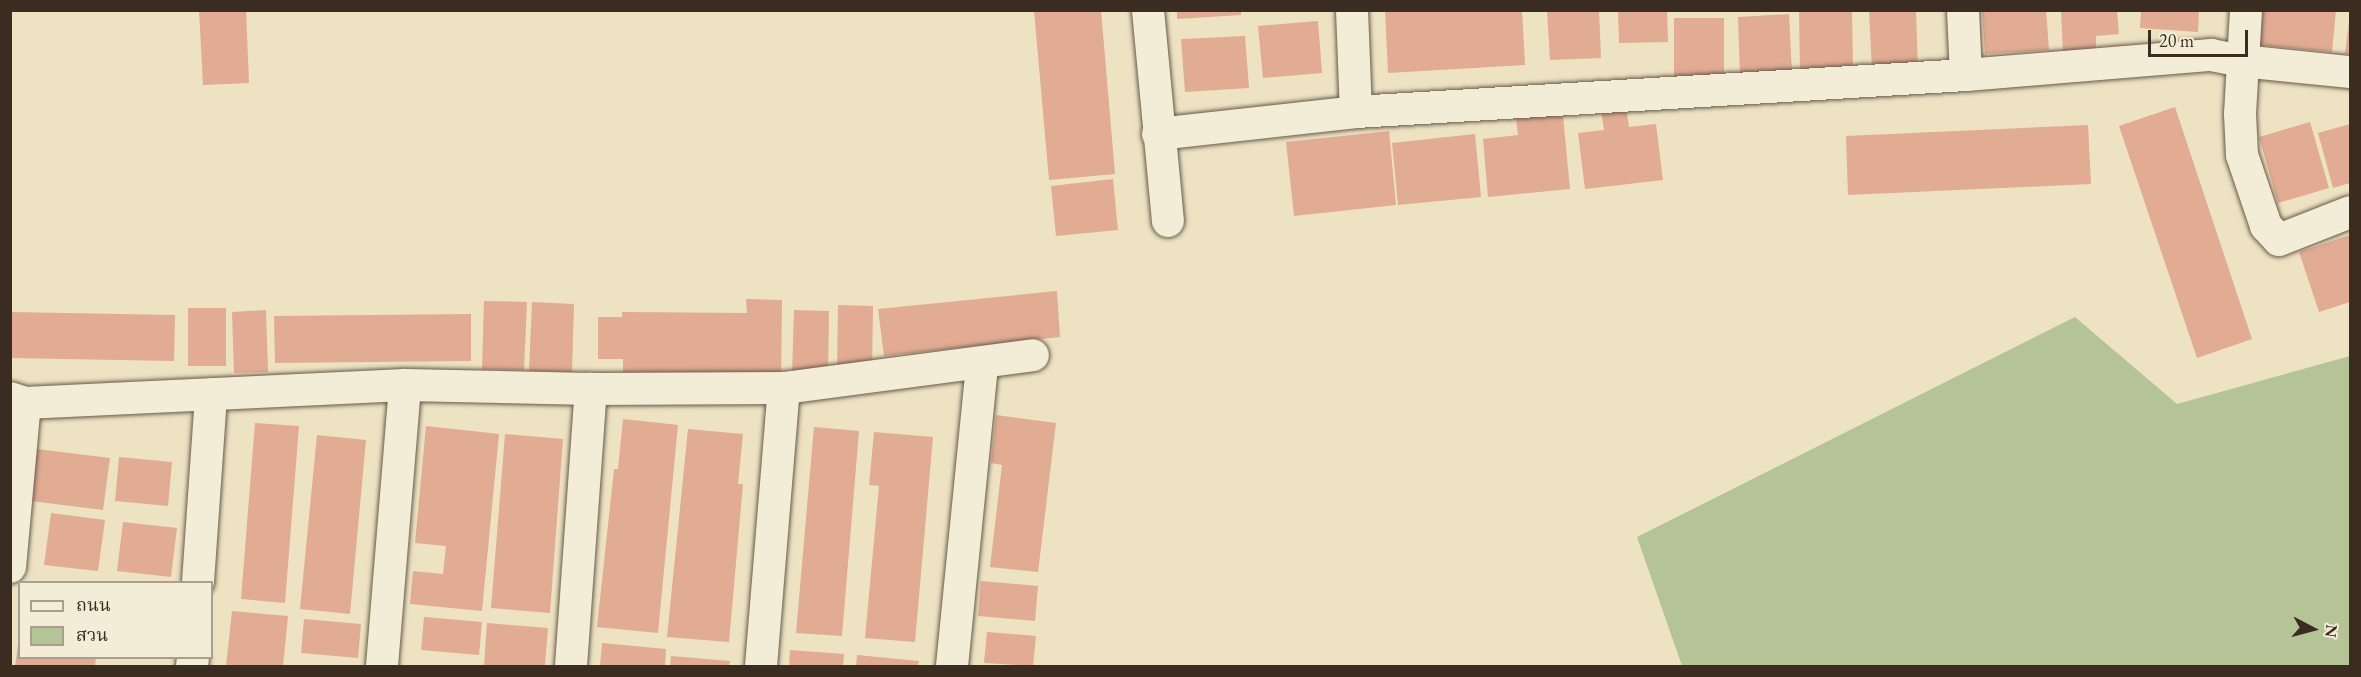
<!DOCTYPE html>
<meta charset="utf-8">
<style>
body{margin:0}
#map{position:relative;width:2361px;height:677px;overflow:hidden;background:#ede2c2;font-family:"EB Garamond","Noto Serif Thai",serif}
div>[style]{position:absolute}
.green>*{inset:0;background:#b5c496}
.building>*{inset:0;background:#e2ab93}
.roads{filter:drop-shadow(0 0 2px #685a4a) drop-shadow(0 0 2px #685a4a)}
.minor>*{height:32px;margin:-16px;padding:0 16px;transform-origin:16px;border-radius:16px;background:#f3ecd7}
span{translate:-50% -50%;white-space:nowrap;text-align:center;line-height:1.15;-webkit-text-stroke:6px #f3ecd7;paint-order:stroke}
.frame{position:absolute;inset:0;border:12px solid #3b2c22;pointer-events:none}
.legend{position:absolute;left:18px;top:581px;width:195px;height:78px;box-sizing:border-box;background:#f3ecd7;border:2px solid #a99f8f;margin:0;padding:8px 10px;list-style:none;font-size:18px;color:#3b2c22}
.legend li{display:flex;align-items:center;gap:12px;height:30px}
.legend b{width:30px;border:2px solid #a99f8f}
.north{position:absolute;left:2283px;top:599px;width:60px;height:60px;-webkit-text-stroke:4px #f3ecd7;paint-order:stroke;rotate:96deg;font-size:16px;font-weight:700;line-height:24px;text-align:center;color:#3b2c22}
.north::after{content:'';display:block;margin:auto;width:21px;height:27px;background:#3b2c22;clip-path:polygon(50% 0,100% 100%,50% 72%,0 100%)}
.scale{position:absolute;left:2148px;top:30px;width:100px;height:27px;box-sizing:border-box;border:3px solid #3b2c22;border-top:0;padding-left:8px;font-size:18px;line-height:21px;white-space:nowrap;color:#3b2c22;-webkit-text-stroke:4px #f3ecd7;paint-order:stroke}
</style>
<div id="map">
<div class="green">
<i style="clip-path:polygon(2075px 317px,2177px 404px,2350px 356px,2350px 666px,1682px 666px,1637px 537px)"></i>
</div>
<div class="building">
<i style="clip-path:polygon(199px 10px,246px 10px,249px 83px,203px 85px)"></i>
<i style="clip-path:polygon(1034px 10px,1101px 10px,1115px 174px,1049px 180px)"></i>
<i style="clip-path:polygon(1177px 10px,1241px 10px,1241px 15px,1177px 19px)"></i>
<i style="clip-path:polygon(1385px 10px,1522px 10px,1525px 65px,1388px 73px)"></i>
<i style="clip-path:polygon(1547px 10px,1599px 10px,1601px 58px,1550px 60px)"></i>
<i style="clip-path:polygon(1618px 10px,1667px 10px,1668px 42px,1619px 43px)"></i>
<i style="clip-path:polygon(1799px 10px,1852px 10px,1853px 68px,1800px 70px)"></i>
<i style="clip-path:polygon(1869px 10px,1916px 10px,1918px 68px,1872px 70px)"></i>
<i style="clip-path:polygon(1982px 10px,2046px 10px,2049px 50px,1985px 54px)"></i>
<i style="clip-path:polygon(2061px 10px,2117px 10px,2119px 34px,2096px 36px,2096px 53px,2063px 55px)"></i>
<i style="clip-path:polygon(2141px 10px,2199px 10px,2198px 32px,2140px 28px)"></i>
<i style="clip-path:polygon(2263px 10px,2336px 10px,2332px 52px,2260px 45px)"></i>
<i style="clip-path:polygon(1789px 14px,1792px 74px,1740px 76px,1738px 17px)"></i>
<i style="clip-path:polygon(1674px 18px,1724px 18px,1724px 78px,1674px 79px)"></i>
<i style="clip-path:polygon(1318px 21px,1322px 73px,1263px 78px,1258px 26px)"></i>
<i style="clip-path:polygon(2349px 22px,2350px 22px,2350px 54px,2345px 53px)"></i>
<i style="clip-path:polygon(1245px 36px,1249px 88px,1185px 92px,1181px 39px)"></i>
<i style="clip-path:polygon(1562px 106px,1570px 189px,1488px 197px,1483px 139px,1518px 135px,1515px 111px)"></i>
<i style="clip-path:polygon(1626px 107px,1629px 127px,1656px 124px,1663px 180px,1585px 189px,1578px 133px,1604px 130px,1601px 110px)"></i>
<i style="clip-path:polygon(2175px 107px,2252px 339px,2197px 358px,2119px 126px)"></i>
<i style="clip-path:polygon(2310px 122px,2329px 188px,2278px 203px,2259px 137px)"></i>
<i style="clip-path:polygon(2350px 124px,2350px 183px,2333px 188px,2318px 133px)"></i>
<i style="clip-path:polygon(2088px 125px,2091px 184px,1848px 195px,1846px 136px)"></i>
<i style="clip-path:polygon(1389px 131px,1396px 205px,1294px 216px,1286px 142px)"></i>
<i style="clip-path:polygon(1475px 134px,1481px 197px,1398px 205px,1392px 143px)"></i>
<i style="clip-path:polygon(1113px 179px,1118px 230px,1056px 236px,1051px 186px)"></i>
<i style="clip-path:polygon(2350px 235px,2350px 302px,2319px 312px,2299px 252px)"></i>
<i style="clip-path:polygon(1057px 291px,1060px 337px,884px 356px,878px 309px)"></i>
<i style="clip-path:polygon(746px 299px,782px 300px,781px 382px,623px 380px,623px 359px,598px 359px,598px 317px,622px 317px,622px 312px,747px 313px)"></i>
<i style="clip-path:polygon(484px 301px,527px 302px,524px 370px,482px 369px)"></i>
<i style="clip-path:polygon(532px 302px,574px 304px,572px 372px,529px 371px)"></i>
<i style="clip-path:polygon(838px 305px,873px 306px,872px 373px,837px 373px)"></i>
<i style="clip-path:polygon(188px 308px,226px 308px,226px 366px,188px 366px)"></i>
<i style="clip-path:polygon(266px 310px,268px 372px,234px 373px,232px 312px)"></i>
<i style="clip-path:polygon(794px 310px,829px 311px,828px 377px,792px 376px)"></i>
<i style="clip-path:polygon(10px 312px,175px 315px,174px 361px,10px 358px)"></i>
<i style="clip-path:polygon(471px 314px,471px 361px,275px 363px,274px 316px)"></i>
<i style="clip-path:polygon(996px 415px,1056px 423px,1038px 572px,990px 567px,1002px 465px,991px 463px)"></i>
<i style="clip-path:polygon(623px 419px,678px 425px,658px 633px,597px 627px,614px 469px,618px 469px)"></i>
<i style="clip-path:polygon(255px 423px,299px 426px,285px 603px,241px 599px)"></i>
<i style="clip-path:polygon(426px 426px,499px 434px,482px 611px,410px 604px,413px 571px,443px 574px,446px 546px,415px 543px)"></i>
<i style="clip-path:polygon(814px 427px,859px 431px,842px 636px,796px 633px)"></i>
<i style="clip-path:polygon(688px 429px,743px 434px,738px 484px,743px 484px,729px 642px,667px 637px)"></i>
<i style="clip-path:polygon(874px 432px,933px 437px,915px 642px,865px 638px,879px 486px,869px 485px)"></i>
<i style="clip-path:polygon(505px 434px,563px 439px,550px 613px,491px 608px)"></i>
<i style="clip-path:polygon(317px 435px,366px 440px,350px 614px,300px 609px)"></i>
<i style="clip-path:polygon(37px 449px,110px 458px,103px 510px,31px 501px)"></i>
<i style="clip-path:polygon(119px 457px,172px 462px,168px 506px,115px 501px)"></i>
<i style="clip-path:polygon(51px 513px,105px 520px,98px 571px,44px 565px)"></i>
<i style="clip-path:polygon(123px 522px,177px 528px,171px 577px,117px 571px)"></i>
<i style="clip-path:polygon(981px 581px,1038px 586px,1035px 621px,978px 616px)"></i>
<i style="clip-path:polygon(232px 611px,288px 616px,283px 666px,226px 666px)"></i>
<i style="clip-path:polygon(424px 617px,482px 622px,479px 655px,421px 650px)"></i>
<i style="clip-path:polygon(304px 619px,361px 624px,358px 658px,301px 653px)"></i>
<i style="clip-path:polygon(487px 623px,548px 628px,545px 666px,484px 666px)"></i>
<i style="clip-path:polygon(987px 632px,1036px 636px,1033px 666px,984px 663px)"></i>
<i style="clip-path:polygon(602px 643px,666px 649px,665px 666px,600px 666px)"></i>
<i style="clip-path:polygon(18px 644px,20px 658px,96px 658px,95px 666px,15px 666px)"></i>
<i style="clip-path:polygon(790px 650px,844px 654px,843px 666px,789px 666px)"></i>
<i style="clip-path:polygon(857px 655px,919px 661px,918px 666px,856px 666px)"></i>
<i style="clip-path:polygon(671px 656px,730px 661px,729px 666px,670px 666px)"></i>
</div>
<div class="roads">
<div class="minor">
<i style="left:1148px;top:10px;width:212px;rotate:84.6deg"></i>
<i style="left:1352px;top:10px;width:102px;rotate:87.8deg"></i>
<i style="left:1963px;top:10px;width:65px;rotate:87.4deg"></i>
<i style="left:2246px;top:10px;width:104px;rotate:93.3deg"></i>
<i style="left:2240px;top:114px;width:41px;rotate:87.2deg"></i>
<i style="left:2242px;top:155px;width:75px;rotate:71.3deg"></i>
<i style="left:2266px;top:226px;width:19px;rotate:47deg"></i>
<i style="left:2279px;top:240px;width:76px;rotate:-21.5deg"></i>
<i style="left:1158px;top:134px;width:199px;rotate:-6.3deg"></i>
<i style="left:1356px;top:112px;width:611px;rotate:-3.47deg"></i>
<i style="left:1966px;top:75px;width:246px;rotate:-4.7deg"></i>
<i style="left:2211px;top:55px;width:31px;rotate:11deg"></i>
<i style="left:2241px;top:61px;width:110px;rotate:5.8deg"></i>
<i style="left:10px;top:398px;width:16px;rotate:18deg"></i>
<i style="left:25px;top:403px;width:380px;rotate:-2.7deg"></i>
<i style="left:405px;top:385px;width:186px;rotate:1.2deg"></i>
<i style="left:591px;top:389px;width:193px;rotate:-0.3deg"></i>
<i style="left:784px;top:388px;width:251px;rotate:-7.5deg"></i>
<i style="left:10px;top:567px;width:165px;rotate:-84.8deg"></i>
<i style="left:198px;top:582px;width:188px;rotate:-86deg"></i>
<i style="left:192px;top:666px;width:8px;rotate:-83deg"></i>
<i style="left:382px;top:666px;width:282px;rotate:-85.3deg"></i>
<i style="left:571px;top:666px;width:278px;rotate:-85.9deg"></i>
<i style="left:761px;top:666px;width:279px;rotate:-85.3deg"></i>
<i style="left:952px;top:666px;width:304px;rotate:-84.3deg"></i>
</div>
</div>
<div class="frame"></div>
<ul class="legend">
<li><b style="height:8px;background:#f3ecd7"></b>ถนน</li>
<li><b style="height:16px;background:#b5c496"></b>สวน</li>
</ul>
<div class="north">N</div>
<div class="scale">20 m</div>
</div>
